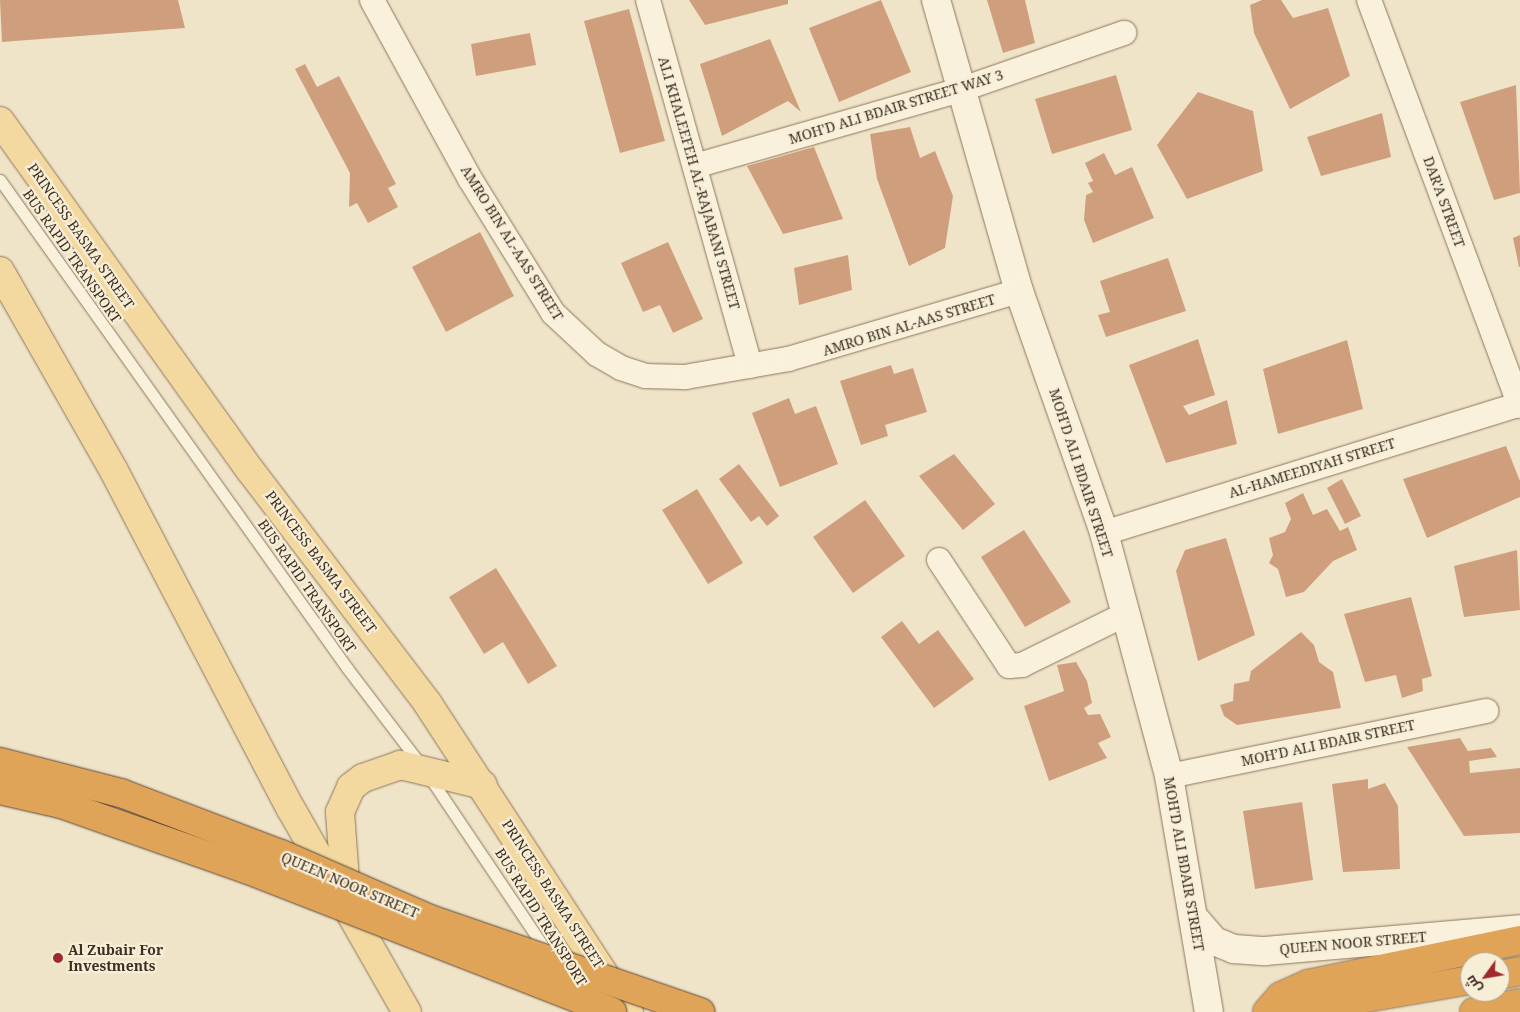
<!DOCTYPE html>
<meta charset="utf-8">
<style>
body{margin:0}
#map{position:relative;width:1520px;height:1012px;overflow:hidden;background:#f0e4c8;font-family:"Noto Serif",Cairo,serif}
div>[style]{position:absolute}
.building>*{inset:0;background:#cf9f7d}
.roads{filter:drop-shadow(0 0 1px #8d765c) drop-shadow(0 0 1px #8d765c)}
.lane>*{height:11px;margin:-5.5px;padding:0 5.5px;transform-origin:5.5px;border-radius:5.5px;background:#faf1dc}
.street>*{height:24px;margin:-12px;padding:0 12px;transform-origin:12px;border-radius:12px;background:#faf1dc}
.secondary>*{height:28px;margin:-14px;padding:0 14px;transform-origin:14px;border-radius:14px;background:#faf1dc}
.primary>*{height:28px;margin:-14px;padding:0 14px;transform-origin:14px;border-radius:14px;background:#f3d9a0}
.highway>*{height:28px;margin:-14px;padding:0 14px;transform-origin:14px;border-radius:14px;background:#e0a458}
.bridges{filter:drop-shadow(0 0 1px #5b4430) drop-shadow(0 0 1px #5b4430)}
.highway-bridge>*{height:28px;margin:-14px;padding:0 14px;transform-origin:14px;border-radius:14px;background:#e0a458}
.dots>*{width:14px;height:14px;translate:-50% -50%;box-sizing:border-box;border:2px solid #f7eed8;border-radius:50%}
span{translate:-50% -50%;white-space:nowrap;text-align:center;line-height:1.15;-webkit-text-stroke:4.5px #f7eed8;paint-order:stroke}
.street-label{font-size:14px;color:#3d2e20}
.poi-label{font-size:14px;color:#3d2e20;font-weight:700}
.left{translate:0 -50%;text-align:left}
.north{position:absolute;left:1460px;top:952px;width:50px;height:50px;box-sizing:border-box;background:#f7eed8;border:1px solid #ada18e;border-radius:50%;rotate:238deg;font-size:14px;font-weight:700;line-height:20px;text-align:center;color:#3d2e20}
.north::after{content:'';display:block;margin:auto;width:18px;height:22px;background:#9e2a2b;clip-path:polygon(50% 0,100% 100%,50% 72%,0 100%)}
</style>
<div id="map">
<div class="building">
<i style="clip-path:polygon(0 0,178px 0,185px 28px,2px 42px)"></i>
<i style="clip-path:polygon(689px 0,788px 0,788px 4px,705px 25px)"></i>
<i style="clip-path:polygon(881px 0,911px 72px,839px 102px,809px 28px)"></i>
<i style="clip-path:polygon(987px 0,1025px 0,1035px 43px,1003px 53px)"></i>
<i style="clip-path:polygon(1262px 0,1281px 0,1293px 18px,1328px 8px,1350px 76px,1290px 109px,1254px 33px,1250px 5px)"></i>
<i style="clip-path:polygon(629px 9px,665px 141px,620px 153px,584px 21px)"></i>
<i style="clip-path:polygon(530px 33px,536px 65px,476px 76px,471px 44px)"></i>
<i style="clip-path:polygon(770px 39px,801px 112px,788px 101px,722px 136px,700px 64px)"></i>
<i style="clip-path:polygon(305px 64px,317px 87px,339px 76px,396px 184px,388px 188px,398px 207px,368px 223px,357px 203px,349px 207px,350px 173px,295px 69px)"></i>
<i style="clip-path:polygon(1116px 75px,1132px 130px,1052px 154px,1035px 99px)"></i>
<i style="clip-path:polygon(1516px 85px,1520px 193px,1494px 200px,1460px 102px)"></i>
<i style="clip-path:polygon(1198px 92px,1253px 111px,1263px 171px,1187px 199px,1157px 145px)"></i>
<i style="clip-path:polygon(1382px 113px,1391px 157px,1321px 176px,1307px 137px)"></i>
<i style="clip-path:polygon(910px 127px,920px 158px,935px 151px,953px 196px,945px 248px,909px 266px,877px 179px,870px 134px)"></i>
<i style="clip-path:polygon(814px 147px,843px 219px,783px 234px,747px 166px)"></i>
<i style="clip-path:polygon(1104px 153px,1115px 175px,1132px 167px,1154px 218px,1093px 243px,1084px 220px,1086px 195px,1093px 192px,1088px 183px,1093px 181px,1085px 163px)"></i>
<i style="clip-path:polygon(480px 232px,514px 296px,446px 332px,412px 267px)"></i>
<i style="clip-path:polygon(1520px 235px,1520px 267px,1519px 267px,1513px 238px)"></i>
<i style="clip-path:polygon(668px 242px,703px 319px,673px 333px,660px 305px,643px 312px,621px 263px)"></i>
<i style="clip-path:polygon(848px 255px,852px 290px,799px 305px,794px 268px)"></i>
<i style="clip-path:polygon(1168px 258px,1186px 311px,1106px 337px,1098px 315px,1110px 312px,1100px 281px)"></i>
<i style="clip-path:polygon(1198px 339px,1215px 395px,1183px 406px,1189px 415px,1227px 400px,1237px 444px,1166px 463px,1129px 365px)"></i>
<i style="clip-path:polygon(1347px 340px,1363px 409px,1278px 434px,1263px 369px)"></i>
<i style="clip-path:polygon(891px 365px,894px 374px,913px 368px,927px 412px,885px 425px,888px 436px,861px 445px,840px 381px)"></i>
<i style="clip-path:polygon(789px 398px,795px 414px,816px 406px,838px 464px,780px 487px,752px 413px)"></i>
<i style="clip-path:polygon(1506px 446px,1520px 481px,1520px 497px,1427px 538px,1403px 479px)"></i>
<i style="clip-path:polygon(954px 454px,995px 504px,963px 530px,919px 476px)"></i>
<i style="clip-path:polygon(739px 464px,779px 516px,767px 526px,759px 516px,751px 522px,719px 479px)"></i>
<i style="clip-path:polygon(1342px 479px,1361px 516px,1345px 524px,1327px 488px)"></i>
<i style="clip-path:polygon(697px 489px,743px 563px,708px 584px,662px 510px)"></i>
<i style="clip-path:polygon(1303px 493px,1313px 515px,1327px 509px,1340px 531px,1348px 527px,1357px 550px,1333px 561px,1304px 592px,1286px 597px,1278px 569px,1269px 563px,1273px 555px,1269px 538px,1285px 532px,1291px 519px,1285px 503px)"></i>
<i style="clip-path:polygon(865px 500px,905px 556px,853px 593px,813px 537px)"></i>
<i style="clip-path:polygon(1024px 530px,1071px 602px,1025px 627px,981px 557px)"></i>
<i style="clip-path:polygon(1226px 538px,1255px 635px,1198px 661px,1176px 571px,1185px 550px)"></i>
<i style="clip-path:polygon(1517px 550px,1520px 610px,1464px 617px,1454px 566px)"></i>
<i style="clip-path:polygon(496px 568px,557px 666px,528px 684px,503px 642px,484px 654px,449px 597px)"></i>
<i style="clip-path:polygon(1411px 597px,1432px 676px,1422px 679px,1423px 691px,1402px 698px,1396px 675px,1365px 682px,1344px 614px)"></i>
<i style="clip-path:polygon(902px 621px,919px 644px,938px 630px,974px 679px,934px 708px,881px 637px)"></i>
<i style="clip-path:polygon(1301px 632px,1314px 645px,1319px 662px,1333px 672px,1341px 708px,1237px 725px,1224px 716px,1220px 705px,1233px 701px,1234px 684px,1249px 681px,1251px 671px)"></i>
<i style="clip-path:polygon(1076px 662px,1087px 681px,1092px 703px,1084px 708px,1088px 715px,1100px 714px,1111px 737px,1098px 743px,1107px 758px,1049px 781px,1024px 706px,1064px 691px,1057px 665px)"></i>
<i style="clip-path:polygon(1460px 738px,1468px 751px,1491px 748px,1497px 757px,1469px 761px,1470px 773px,1520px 768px,1520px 833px,1464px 836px,1407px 747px)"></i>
<i style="clip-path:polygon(1368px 779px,1368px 789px,1385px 783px,1398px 806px,1400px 869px,1343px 872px,1332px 784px)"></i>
<i style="clip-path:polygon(1302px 802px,1313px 880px,1255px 889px,1243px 811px)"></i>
</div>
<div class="roads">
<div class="lane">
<i style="left:0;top:180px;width:599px;rotate:54.58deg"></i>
<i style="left:347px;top:668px;width:127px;rotate:52.7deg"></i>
<i style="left:424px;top:769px;width:224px;rotate:56.1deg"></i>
</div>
<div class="street">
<i style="left:372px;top:0;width:204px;rotate:61.3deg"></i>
<i style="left:470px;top:179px;width:158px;rotate:58.2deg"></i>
<i style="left:553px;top:313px;width:60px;rotate:43deg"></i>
<i style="left:597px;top:354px;width:28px;rotate:30deg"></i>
<i style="left:621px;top:368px;width:25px;rotate:18deg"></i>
<i style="left:645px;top:376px;width:40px;rotate:1.4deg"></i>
<i style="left:685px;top:377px;width:105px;rotate:-9.9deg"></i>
<i style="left:788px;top:359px;width:241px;rotate:-16.4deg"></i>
<i style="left:648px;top:0;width:380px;rotate:74.4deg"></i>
<i style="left:1369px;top:0;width:433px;rotate:69.6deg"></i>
<i style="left:695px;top:166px;width:276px;rotate:-16deg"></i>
<i style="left:960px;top:90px;width:174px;rotate:-19.2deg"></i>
<i style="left:1104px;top:533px;width:436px;rotate:-17.2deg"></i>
<i style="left:939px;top:560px;width:127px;rotate:56.6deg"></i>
<i style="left:1009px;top:666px;width:13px;rotate:-4deg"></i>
<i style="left:1022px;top:665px;width:114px;rotate:-26.1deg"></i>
<i style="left:1169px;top:776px;width:324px;rotate:-11.6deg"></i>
</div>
<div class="secondary">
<i style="left:936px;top:0;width:303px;rotate:74.1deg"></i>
<i style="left:1019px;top:291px;width:256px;rotate:70.6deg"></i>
<i style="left:1104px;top:533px;width:252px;rotate:75deg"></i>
<i style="left:1169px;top:776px;width:239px;rotate:80.4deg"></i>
<i style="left:1196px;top:920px;width:28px;rotate:49deg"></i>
<i style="left:1214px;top:941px;width:22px;rotate:22deg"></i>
<i style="left:1234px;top:949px;width:31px;rotate:4deg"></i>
<i style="left:1265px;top:951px;width:256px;rotate:-4.9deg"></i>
</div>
<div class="primary">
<i style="left:0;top:121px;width:429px;rotate:54.4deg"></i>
<i style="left:250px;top:470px;width:294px;rotate:52.7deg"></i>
<i style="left:428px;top:704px;width:368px;rotate:56.9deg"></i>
<i style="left:0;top:271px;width:230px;rotate:60.3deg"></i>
<i style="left:114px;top:471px;width:382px;rotate:62.4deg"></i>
<i style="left:291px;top:809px;width:234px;rotate:60.3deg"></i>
<i style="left:346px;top:894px;width:82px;rotate:-94.2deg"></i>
<i style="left:340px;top:812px;width:27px;rotate:-66deg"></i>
<i style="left:351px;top:787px;width:15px;rotate:-37deg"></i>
<i style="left:363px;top:778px;width:39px;rotate:-19deg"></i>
<i style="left:400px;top:765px;width:85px;rotate:13.5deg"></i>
</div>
<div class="highway">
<i style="left:1500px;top:975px;width:20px;rotate:-11deg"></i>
<i style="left:1267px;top:1012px;width:21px;rotate:-49deg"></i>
<i style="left:1281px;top:996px;width:30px;rotate:-24deg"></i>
<i style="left:1308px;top:984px;width:217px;rotate:-11.7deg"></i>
<i style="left:1285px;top:1012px;width:188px;rotate:-9.8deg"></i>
<i style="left:1474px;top:1012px;width:47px;rotate:-11.1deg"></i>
</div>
</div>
<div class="bridges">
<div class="highway-bridge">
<i style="left:0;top:762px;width:125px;rotate:14.4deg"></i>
<i style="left:121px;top:793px;width:171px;rotate:20.9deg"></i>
<i style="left:281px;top:854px;width:163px;rotate:23.6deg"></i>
<i style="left:430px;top:919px;width:286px;rotate:19deg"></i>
<i style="left:0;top:790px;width:63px;rotate:12.9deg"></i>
<i style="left:61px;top:804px;width:196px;rotate:19.4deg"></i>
<i style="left:246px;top:869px;width:393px;rotate:21.3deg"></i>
</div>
</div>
<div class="dots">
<i style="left:58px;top:958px;background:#9e2a2b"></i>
</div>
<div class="street-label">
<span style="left:896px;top:107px;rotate:-17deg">MOH'D ALI BDAIR STREET WAY 3</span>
<span style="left:699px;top:183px;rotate:74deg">ALI KHALEEFEH AL-RAJABANI STREET</span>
<span style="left:1444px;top:202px;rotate:70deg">DAR'A STREET</span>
<span style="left:81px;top:236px;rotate:55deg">PRINCESS BASMA STREET</span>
<span style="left:512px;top:243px;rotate:58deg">AMRO BIN AL-AAS STREET</span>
<span style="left:72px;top:256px;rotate:55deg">BUS RAPID TRANSPORT</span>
<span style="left:909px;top:325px;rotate:-17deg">AMRO BIN AL-AAS STREET</span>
<span style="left:1312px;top:468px;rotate:-17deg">AL-HAMEEDIYAH STREET</span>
<span style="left:1081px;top:473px;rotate:72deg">MOH'D ALI BDAIR STREET</span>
<span style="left:321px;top:562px;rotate:53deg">PRINCESS BASMA STREET</span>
<span style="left:307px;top:586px;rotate:55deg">BUS RAPID TRANSPORT</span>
<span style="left:1328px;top:743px;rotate:-12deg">MOH’D ALI BDAIR STREET</span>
<span style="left:1184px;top:864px;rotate:80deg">MOH'D ALI BDAIR STREET</span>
<span style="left:350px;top:885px;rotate:23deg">QUEEN NOOR STREET</span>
<span style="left:553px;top:894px;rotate:57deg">PRINCESS BASMA STREET</span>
<span style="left:541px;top:917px;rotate:58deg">BUS RAPID TRANSPORT</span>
<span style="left:1353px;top:943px;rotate:-5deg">QUEEN NOOR STREET</span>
</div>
<div class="poi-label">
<span class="left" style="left:68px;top:958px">Al Zubair For<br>Investments</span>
</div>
<div class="north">ش</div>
</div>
